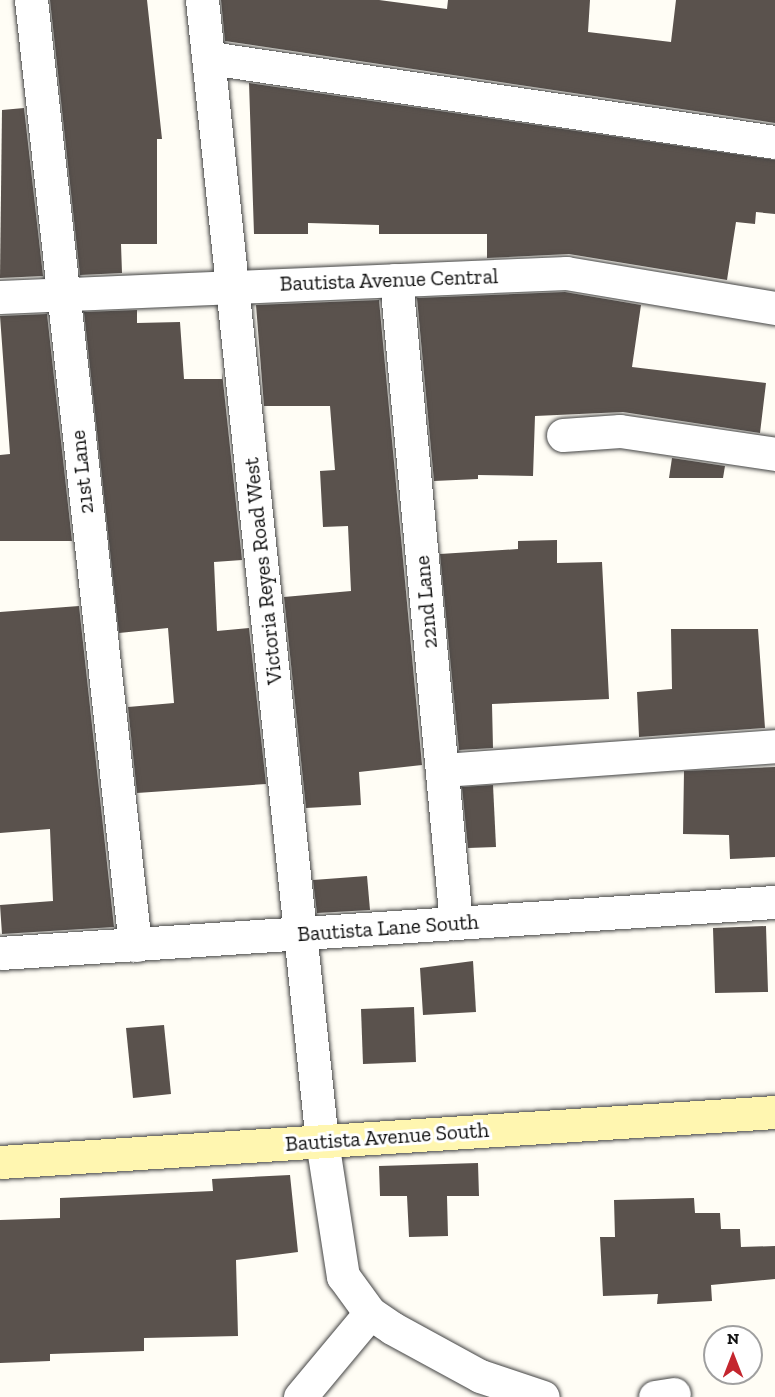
<!DOCTYPE html>
<style>
body{margin:0}
#map{position:relative;width:775px;height:1397px;overflow:hidden;background:#fffdf5;font-family:"Zilla Slab",serif}
div>[style]{position:absolute}
.building>*{inset:0;background:#5a524d}
.roads{filter:drop-shadow(0 0 2px #444) drop-shadow(0 0 2px #444)}
.street>*{height:33px;margin:-16.5px;padding:0 16.5px;transform-origin:16.5px;border-radius:16.5px;background:#fff}
.secondary>*{height:33px;margin:-16.5px;padding:0 16.5px;transform-origin:16.5px;border-radius:16.5px;background:#fff6b0}
span{translate:-50% -50%;white-space:nowrap;text-align:center;line-height:1.15;-webkit-text-stroke:6px #fff;paint-order:stroke}
.street-label{font-size:21px;color:#111}
.north{position:absolute;left:703px;top:1325px;width:60px;height:60px;box-sizing:border-box;background:#fff;border:2px solid #a0a0a0;border-radius:50%;rotate:0deg;font-size:16px;font-weight:700;line-height:24px;text-align:center;color:#111}
.north::after{content:'';display:block;margin:auto;width:21px;height:27px;background:#c4262e;clip-path:polygon(50% 0,100% 100%,50% 72%,0 100%)}
</style>
<div id="map">
<div class="building">
<i style="clip-path:polygon(50px 0,147px 0,162px 139px,157px 139px,157px 244px,121px 244px,122px 273px,80px 275px)"></i>
<i style="clip-path:polygon(221px 0,379px 0,447px 9px,448px 0,590px 0,588px 32px,671px 42px,676px 0,775px 0,775px 123px,225px 41px)"></i>
<i style="clip-path:polygon(249px 83px,775px 160px,775px 214px,756px 212px,755px 224px,736px 222px,727px 280px,569px 254px,487px 258px,487px 234px,379px 234px,379px 225px,308px 223px,308px 234px,254px 234px)"></i>
<i style="clip-path:polygon(24px 108px,43px 276px,0 278px,2px 110px)"></i>
<i style="clip-path:polygon(565px 292px,641px 305px,632px 367px,766px 383px,760px 433px,623px 412px,535px 416px,533px 476px,478px 475px,478px 479px,434px 481px,417px 298px)"></i>
<i style="clip-path:polygon(379px 300px,422px 765px,359px 772px,361px 805px,306px 808px,284px 597px,351px 591px,348px 526px,323px 527px,320px 471px,335px 470px,330px 406px,264px 406px,256px 305px)"></i>
<i style="clip-path:polygon(137px 310px,137px 323px,180px 322px,184px 379px,222px 379px,222px 372px,242px 560px,214px 562px,217px 631px,249px 628px,266px 784px,137px 793px,128px 707px,174px 703px,168px 628px,119px 633px,84px 312px)"></i>
<i style="clip-path:polygon(47px 314px,72px 541px,0 541px,0 455px,10px 454px,0 316px)"></i>
<i style="clip-path:polygon(672px 458px,725px 466px,723px 478px,669px 478px)"></i>
<i style="clip-path:polygon(557px 540px,557px 563px,602px 562px,609px 699px,492px 704px,493px 748px,459px 750px,440px 554px,518px 549px,518px 541px)"></i>
<i style="clip-path:polygon(79px 606px,114px 927px,2px 934px,0 905px,53px 901px,50px 829px,0 833px,0 612px)"></i>
<i style="clip-path:polygon(671px 629px,758px 629px,765px 728px,639px 737px,637px 692px,672px 689px)"></i>
<i style="clip-path:polygon(775px 767px,775px 857px,730px 859px,729px 835px,683px 834px,684px 771px)"></i>
<i style="clip-path:polygon(493px 785px,496px 847px,468px 848px,462px 787px)"></i>
<i style="clip-path:polygon(367px 876px,370px 910px,317px 913px,313px 880px)"></i>
<i style="clip-path:polygon(766px 926px,768px 992px,715px 993px,713px 928px)"></i>
<i style="clip-path:polygon(473px 961px,476px 1012px,423px 1015px,420px 968px)"></i>
<i style="clip-path:polygon(414px 1007px,416px 1062px,363px 1064px,361px 1009px)"></i>
<i style="clip-path:polygon(164px 1025px,171px 1094px,133px 1098px,126px 1028px)"></i>
<i style="clip-path:polygon(478px 1163px,479px 1196px,447px 1196px,448px 1236px,409px 1237px,407px 1196px,380px 1196px,379px 1166px)"></i>
<i style="clip-path:polygon(290px 1175px,298px 1252px,236px 1260px,238px 1336px,144px 1338px,144px 1351px,50px 1354px,50px 1361px,0 1363px,0 1220px,60px 1218px,60px 1198px,213px 1191px,212px 1179px)"></i>
<i style="clip-path:polygon(694px 1198px,695px 1213px,720px 1213px,721px 1229px,740px 1229px,741px 1247px,775px 1246px,775px 1279px,711px 1285px,712px 1301px,657px 1304px,658px 1294px,603px 1296px,600px 1237px,615px 1237px,614px 1200px)"></i>
</div>
<div class="roads">
<div class="street">
<i style="left:31px;top:0;width:951px;rotate:83.72deg"></i>
<i style="left:202px;top:0;width:1147px;rotate:84deg"></i>
<i style="left:322px;top:1141px;width:137px;rotate:81.2deg"></i>
<i style="left:343px;top:1276px;width:46px;rotate:53.9deg"></i>
<i style="left:370px;top:1313px;width:27px;rotate:34deg"></i>
<i style="left:392px;top:1328px;width:100px;rotate:28.6deg"></i>
<i style="left:480px;top:1376px;width:66px;rotate:18.4deg"></i>
<i style="left:210px;top:58px;width:571px;rotate:8.46deg"></i>
<i style="left:396px;top:280px;width:646px;rotate:84.67deg"></i>
<i style="left:0;top:297px;width:567px;rotate:-2.43deg"></i>
<i style="left:566px;top:273px;width:212px;rotate:9.5deg"></i>
<i style="left:563px;top:435px;width:57px;rotate:-4deg"></i>
<i style="left:620px;top:431px;width:157px;rotate:8.4deg"></i>
<i style="left:442px;top:770px;width:334px;rotate:-4.1deg"></i>
<i style="left:0;top:953px;width:777px;rotate:-3.77deg"></i>
<i style="left:300px;top:1397px;width:109px;rotate:-50.2deg"></i>
<i style="left:655px;top:1397px;width:19px;rotate:-9deg"></i>
</div>
<div class="secondary">
<i style="left:0;top:1162px;width:777px;rotate:-3.69deg"></i>
</div>
</div>
<div class="street-label">
<span style="left:389px;top:280px;rotate:-2deg">Bautista Avenue Central</span>
<span style="left:82px;top:472px;rotate:-96deg">21st Lane</span>
<span style="left:263px;top:571px;rotate:-96deg">Victoria Reyes Road West</span>
<span style="left:426px;top:602px;rotate:-95deg">22nd Lane</span>
<span style="left:388px;top:928px;rotate:-4deg">Bautista Lane South</span>
<span style="left:387px;top:1137px;rotate:-4deg">Bautista Avenue South</span>
</div>
<div class="north">N</div>
</div>
